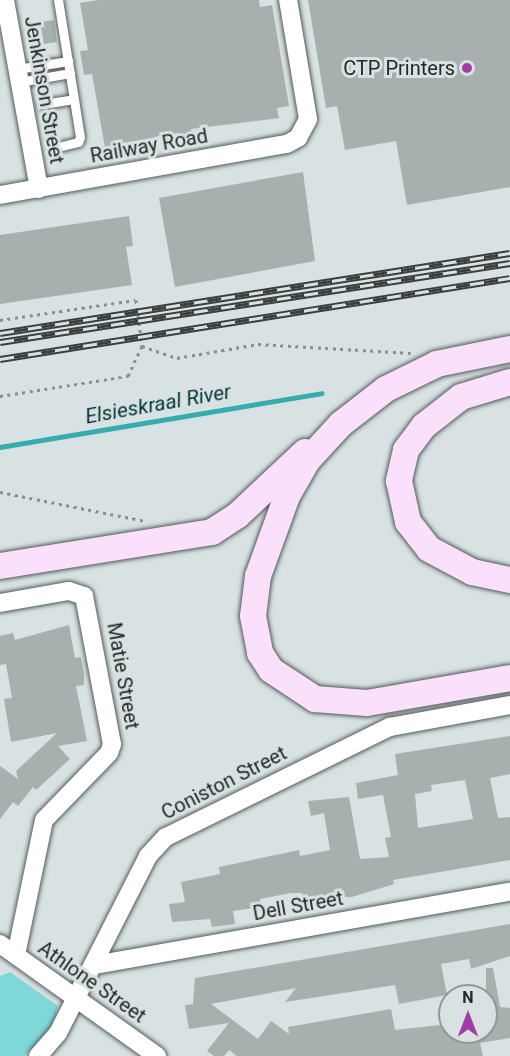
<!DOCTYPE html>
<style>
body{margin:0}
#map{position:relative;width:510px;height:1056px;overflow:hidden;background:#d9e2e2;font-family:Roboto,sans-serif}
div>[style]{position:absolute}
.green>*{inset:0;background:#7fd7d9}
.stream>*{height:4.5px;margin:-2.25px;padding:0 2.25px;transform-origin:2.25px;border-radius:2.25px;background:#36acaf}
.building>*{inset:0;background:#a7afaf}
.path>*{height:3px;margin-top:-1.5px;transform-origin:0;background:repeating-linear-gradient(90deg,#888f8f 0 3px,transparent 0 7.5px)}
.roads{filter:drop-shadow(0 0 2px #535b5b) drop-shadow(0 0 2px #535b5b)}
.service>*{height:9px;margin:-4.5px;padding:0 4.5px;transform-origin:4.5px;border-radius:4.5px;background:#fff}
.minor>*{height:18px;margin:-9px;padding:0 9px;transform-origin:9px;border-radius:9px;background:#fff}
.secondary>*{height:26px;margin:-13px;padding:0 13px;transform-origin:13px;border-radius:13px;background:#fbe0fc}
.rail>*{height:7px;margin-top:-3.5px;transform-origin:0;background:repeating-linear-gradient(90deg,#d9e2e2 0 14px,#3b3f40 0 28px);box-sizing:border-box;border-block:2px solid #3b3f40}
.dots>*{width:16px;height:16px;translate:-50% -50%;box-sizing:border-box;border:3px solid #d9e2e2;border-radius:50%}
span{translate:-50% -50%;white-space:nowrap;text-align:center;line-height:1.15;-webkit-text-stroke:6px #d9e2e2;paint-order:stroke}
.poi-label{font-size:20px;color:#252829}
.right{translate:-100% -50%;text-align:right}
.street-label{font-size:20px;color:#252829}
.water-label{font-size:21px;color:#003638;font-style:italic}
.north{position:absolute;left:438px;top:984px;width:60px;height:60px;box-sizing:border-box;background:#d9e2e2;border:2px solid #919898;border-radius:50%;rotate:0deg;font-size:16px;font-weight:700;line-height:24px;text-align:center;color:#252829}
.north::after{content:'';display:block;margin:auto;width:21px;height:27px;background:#a13ea4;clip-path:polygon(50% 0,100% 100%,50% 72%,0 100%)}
</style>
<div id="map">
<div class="green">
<i style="clip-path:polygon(10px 972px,58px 1006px,52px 1029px,24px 1056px,0 1056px,0 976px)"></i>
</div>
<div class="stream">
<i style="left:0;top:447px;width:326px;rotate:-9.5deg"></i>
</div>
<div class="building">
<i style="clip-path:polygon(99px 0,259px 0,260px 7px,272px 5px,289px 106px,277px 108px,279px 118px,191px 129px,193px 141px,181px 144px,179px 133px,154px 137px,156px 145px,107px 159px,92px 74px,84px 75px,80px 51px,88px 50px,80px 3px)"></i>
<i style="clip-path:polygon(308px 0,510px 0,510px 187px,407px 205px,396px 141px,345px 150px,337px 106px,326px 108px)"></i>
<i style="clip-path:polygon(54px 20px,57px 42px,44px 44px,40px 22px)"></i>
<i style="clip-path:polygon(303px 172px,315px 261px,175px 287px,159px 198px)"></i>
<i style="clip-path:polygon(129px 216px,133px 246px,126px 247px,132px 285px,0 304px,0 235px)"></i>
<i style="clip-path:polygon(69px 625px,75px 658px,81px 657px,84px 674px,84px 685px,76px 686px,87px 741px,58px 746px,70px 759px,36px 790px,33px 787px,18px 806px,13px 802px,0 819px,0 766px,18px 779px,16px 771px,57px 733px,11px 742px,4px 699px,12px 698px,6px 664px,0 665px,0 636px,13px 633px,15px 640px)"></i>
<i style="clip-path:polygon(evenodd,510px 736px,510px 774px,490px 778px,498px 818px,510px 817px,510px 860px,393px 880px,394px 884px,352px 897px,303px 898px,302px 893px,291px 893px,260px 899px,261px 907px,233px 911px,235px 924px,212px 927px,210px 919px,172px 922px,169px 904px,185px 902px,181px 882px,220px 874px,219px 867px,285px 853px,299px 850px,300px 856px,330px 850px,324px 813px,311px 816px,308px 801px,349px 797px,360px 859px,389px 857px,385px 838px,391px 837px,383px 795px,358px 799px,356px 783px,398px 775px,395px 754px,510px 736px,465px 780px,473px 819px,418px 828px,415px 794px,432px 791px,431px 785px,465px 780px)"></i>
<i style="clip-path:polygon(510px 924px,510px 956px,471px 969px,469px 959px,441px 964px,447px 995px,399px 1004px,395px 985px,285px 1002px,296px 988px,211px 1004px,258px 1039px,271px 1021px,289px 1034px,288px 1027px,391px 1009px,395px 1030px,450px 1024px,450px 1032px,486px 1032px,486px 968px,493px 968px,500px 1007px,510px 1008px,510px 1038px,480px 1043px,483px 1056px,237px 1056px,229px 1050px,224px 1056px,214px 1056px,207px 1051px,229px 1023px,189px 1029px,185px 1005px,193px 1004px,195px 978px)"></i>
</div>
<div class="path">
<i style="left:0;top:320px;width:137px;rotate:-8.4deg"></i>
<i style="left:136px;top:300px;width:46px;rotate:82.6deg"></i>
<i style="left:142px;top:346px;width:37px;rotate:19deg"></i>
<i style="left:177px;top:358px;width:82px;rotate:-9.8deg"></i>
<i style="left:258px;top:344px;width:153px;rotate:3.4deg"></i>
<i style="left:0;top:396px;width:130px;rotate:-8.9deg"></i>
<i style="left:128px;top:376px;width:33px;rotate:-65deg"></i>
<i style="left:0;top:492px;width:148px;rotate:11.3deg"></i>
</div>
<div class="roads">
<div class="service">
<i style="left:17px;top:69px;width:52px;rotate:-8.9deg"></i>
<i style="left:19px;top:82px;width:52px;rotate:-10deg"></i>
<i style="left:43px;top:104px;width:31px;rotate:-9deg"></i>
<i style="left:58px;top:147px;width:21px;rotate:-14deg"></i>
<i style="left:78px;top:142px;width:5px;rotate:-68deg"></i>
<i style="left:80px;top:137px;width:139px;rotate:-99.1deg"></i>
</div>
<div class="minor">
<i style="left:5px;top:0;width:192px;rotate:79.8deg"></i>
<i style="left:0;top:195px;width:291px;rotate:-10.1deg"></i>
<i style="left:287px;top:144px;width:13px;rotate:-29deg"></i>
<i style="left:298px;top:138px;width:21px;rotate:-62deg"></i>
<i style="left:308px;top:119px;width:121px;rotate:-99.5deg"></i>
<i style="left:0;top:603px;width:70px;rotate:-9.9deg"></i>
<i style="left:69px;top:591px;width:16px;rotate:18deg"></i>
<i style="left:84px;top:596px;width:151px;rotate:79.3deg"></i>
<i style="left:112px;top:744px;width:9px;rotate:108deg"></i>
<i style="left:109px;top:753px;width:93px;rotate:134.1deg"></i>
<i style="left:44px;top:820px;width:138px;rotate:101.7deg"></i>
<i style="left:0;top:944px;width:193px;rotate:35.5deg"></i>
<i style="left:94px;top:965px;width:422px;rotate:-10deg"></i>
<i style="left:38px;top:1056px;width:30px;rotate:-49deg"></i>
<i style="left:58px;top:1033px;width:199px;rotate:-63deg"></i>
<i style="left:148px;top:856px;width:26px;rotate:-47deg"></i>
<i style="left:166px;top:837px;width:250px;rotate:-26.2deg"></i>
<i style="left:390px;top:727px;width:122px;rotate:-10.4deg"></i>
</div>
<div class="secondary">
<i style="left:510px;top:349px;width:75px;rotate:168.4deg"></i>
<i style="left:437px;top:364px;width:57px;rotate:153.9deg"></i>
<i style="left:386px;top:389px;width:57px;rotate:142.1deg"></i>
<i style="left:341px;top:424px;width:50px;rotate:132.6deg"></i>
<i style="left:307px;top:461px;width:40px;rotate:119.7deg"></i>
<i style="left:287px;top:496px;width:85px;rotate:109.9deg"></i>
<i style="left:258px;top:576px;width:40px;rotate:97.1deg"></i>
<i style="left:253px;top:616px;width:38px;rotate:79deg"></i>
<i style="left:260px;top:653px;width:20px;rotate:57deg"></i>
<i style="left:271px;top:670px;width:53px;rotate:33.4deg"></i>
<i style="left:315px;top:699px;width:52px;rotate:4.4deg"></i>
<i style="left:367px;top:703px;width:145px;rotate:-9.9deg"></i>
<i style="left:510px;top:382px;width:51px;rotate:163deg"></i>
<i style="left:461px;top:397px;width:47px;rotate:141.9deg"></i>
<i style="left:424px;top:426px;width:30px;rotate:127deg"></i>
<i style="left:406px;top:450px;width:32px;rotate:103deg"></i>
<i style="left:399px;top:481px;width:42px;rotate:77.6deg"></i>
<i style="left:408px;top:522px;width:34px;rotate:52deg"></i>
<i style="left:429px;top:549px;width:49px;rotate:28.1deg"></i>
<i style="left:472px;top:572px;width:39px;rotate:12deg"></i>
<i style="left:0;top:566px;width:215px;rotate:-9.1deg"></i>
<i style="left:212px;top:532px;width:31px;rotate:-33deg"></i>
<i style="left:238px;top:515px;width:92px;rotate:-43.2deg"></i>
</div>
</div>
<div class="rail">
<i style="left:0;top:333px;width:516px;rotate:-8.91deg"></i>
<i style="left:0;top:342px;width:516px;rotate:-8.81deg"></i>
<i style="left:0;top:359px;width:516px;rotate:-9.02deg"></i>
</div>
<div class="dots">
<i style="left:467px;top:68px;background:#a13ea4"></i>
</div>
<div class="poi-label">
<span class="right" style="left:455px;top:68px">CTP Printers</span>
</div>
<div class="street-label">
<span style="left:44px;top:90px;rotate:80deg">Jenkinson Street</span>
<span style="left:149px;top:146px;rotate:-10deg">Railway Road</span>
<span style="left:123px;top:676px;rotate:80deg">Matie Street</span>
<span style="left:224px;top:783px;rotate:-27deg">Coniston Street</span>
<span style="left:298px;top:906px;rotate:-10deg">Dell Street</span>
<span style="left:92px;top:982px;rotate:35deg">Athlone Street</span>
</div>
<div class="water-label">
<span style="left:158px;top:404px;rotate:-10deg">Elsieskraal River</span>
</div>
<div class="north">N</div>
</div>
